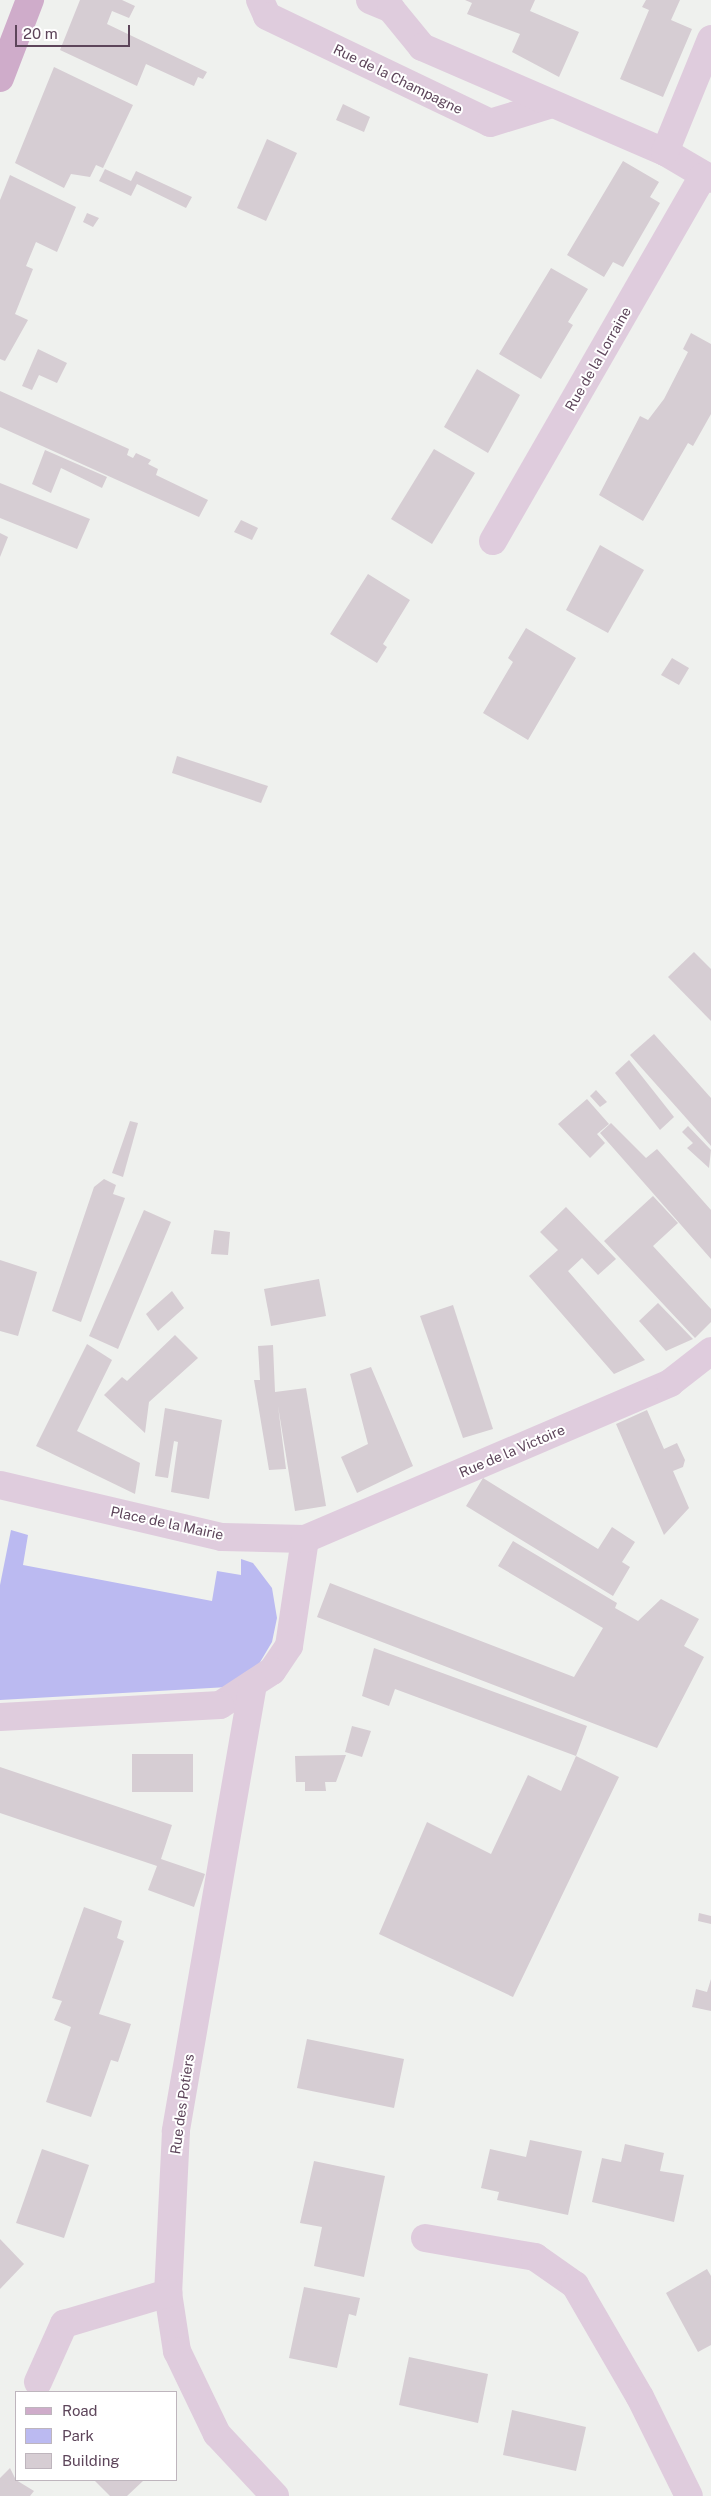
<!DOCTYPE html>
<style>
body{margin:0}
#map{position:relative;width:711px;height:2496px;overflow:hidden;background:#eff1ee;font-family:"Public Sans",sans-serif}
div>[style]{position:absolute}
.green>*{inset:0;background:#bbbaf1}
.building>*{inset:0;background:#d6cdd3}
.minor>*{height:28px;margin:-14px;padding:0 14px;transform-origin:14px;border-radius:14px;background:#dfccdd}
.major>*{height:28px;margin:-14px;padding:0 14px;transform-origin:14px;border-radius:14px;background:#cfacca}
span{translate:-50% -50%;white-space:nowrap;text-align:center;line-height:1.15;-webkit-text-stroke:4px #fff;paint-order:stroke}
.street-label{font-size:14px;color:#5d455a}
.legend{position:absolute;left:15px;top:2391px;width:162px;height:90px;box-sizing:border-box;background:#fff;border:1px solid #beb5bd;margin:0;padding:6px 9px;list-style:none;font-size:15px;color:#5d455a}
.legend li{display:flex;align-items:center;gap:10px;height:25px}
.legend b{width:25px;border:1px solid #beb5bd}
.scale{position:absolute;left:15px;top:25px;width:115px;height:22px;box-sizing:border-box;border:2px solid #5d455a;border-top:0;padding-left:6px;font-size:15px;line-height:18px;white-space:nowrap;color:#5d455a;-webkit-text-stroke:4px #fff;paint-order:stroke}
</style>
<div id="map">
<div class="green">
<i style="clip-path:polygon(11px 1530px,28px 1535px,23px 1565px,212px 1601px,217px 1571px,241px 1575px,241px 1559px,253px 1563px,272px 1588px,277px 1618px,272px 1642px,256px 1669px,228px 1687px,0 1700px,0 1585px)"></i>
</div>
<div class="building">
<i style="clip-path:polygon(80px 0,122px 0,135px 6px,129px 18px,112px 11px,107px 24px,207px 72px,203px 79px,198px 77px,194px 86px,146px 64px,137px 86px,60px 50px)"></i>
<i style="clip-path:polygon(465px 0,535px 0,530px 11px,579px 32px,559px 77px,512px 52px,520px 34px,467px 14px,472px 3px)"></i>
<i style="clip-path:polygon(646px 0,680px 0,671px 20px,692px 29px,663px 97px,620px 79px,649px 10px,642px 7px)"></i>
<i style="clip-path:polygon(54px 67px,133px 105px,103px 168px,96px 165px,90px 177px,71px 174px,64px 188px,15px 163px)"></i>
<i style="clip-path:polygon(343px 104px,370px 117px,364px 132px,336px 120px)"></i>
<i style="clip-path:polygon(267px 139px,297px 153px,266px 221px,237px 208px)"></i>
<i style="clip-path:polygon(623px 161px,659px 182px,650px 197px,660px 203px,623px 267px,613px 262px,604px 277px,567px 255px)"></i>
<i style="clip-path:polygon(105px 169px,131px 181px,136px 171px,192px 197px,186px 208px,137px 184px,131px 196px,99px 181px)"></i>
<i style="clip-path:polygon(10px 175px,76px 207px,57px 252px,36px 242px,26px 266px,33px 269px,15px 314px,28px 320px,5px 361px,0 359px,0 200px)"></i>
<i style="clip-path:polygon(87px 213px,99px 218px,93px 227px,83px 222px)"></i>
<i style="clip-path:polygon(551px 268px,588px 289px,568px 322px,573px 325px,541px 379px,499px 354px)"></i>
<i style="clip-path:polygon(691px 333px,711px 344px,711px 414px,693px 446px,688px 443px,643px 521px,599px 495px,640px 416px,648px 420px,664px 399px,688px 352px,683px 349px)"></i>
<i style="clip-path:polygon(38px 349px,67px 363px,57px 383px,39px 375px,32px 390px,22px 386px)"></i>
<i style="clip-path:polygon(477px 369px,520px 395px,488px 453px,444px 427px)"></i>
<i style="clip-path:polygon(0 391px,129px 449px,127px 455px,133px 458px,136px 453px,151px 460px,148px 464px,158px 469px,156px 475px,208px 500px,199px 517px,0 427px)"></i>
<i style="clip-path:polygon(434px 449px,475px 473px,432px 544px,391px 519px)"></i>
<i style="clip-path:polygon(45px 450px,107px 477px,102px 488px,61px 468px,51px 493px,32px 484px)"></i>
<i style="clip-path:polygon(0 483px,90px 519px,77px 549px,0 518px)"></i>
<i style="clip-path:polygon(241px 520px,258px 528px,252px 540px,234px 532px)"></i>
<i style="clip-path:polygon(0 533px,8px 537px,0 557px)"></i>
<i style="clip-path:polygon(600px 545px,644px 570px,608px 633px,566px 610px)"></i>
<i style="clip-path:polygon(368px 574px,410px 600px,383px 644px,387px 647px,377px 663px,330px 634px)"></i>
<i style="clip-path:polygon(526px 628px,576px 658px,528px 740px,483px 713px,513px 662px,508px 658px)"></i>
<i style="clip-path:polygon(672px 658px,689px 668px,679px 685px,661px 675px)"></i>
<i style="clip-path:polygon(177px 756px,268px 786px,261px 803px,172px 773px)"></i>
<i style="clip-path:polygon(694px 952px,711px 969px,711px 1021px,668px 977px)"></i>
<i style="clip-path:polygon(654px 1034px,711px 1098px,711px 1146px,630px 1055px)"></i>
<i style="clip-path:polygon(629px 1060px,674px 1117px,660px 1130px,615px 1073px)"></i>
<i style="clip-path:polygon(596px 1090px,607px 1102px,600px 1107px,590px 1096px)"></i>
<i style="clip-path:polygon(587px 1099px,609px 1124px,597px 1134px,605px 1143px,590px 1158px,558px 1124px)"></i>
<i style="clip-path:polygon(130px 1121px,138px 1123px,123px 1177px,112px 1173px)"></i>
<i style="clip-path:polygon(611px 1123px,646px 1158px,657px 1149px,711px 1210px,711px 1259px,600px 1133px)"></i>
<i style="clip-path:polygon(688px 1126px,711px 1150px,709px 1168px,687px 1148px,693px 1143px,682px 1132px)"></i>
<i style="clip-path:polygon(104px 1179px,116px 1185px,113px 1194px,125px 1198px,81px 1322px,52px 1311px,94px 1187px)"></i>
<i style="clip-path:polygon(653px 1196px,678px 1223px,653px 1246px,711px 1309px,711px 1322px,695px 1338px,604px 1241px)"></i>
<i style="clip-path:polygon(566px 1207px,616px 1259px,598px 1275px,582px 1258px,568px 1271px,645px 1360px,614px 1374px,529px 1276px,558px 1250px,540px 1232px)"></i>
<i style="clip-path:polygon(144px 1210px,171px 1222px,118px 1349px,89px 1336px)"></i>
<i style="clip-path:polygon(214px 1230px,230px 1232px,228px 1255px,211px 1254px)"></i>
<i style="clip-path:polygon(0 1260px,37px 1272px,18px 1336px,0 1331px)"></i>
<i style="clip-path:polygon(319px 1279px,326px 1316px,271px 1326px,264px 1289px)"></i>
<i style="clip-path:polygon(172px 1291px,184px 1308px,158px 1331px,146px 1314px)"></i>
<i style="clip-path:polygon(658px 1303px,693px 1339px,666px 1351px,639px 1321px)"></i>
<i style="clip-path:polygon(453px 1305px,493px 1429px,463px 1438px,420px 1316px)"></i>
<i style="clip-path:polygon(175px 1335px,198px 1358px,149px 1402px,145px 1433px,104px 1395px,122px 1377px,127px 1381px)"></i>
<i style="clip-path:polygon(87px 1344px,112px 1360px,77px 1431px,140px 1463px,135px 1494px,36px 1446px)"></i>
<i style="clip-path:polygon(273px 1345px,275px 1392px,306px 1388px,326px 1506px,295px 1511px,278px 1406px,286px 1469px,269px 1470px,254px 1380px,260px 1380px,258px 1346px)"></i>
<i style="clip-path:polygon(371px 1367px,413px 1466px,357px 1493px,341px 1457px,368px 1444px,350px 1374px)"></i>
<i style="clip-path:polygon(165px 1408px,222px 1420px,209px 1499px,171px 1492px,178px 1442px,174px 1441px,168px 1478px,155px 1476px)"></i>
<i style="clip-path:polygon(647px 1410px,664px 1449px,677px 1443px,685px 1460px,683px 1467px,673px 1471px,689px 1508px,664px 1535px,616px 1424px)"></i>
<i style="clip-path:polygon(483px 1478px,598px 1549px,612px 1527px,635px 1542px,622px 1562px,630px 1567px,613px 1596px,466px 1506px)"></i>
<i style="clip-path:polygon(513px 1541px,617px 1603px,615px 1608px,638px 1621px,661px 1599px,699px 1619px,684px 1646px,704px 1657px,657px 1748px,317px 1617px,330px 1583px,574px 1677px,603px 1628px,498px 1566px)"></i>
<i style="clip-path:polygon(374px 1648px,587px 1726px,576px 1756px,395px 1689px,389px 1706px,362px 1696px)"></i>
<i style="clip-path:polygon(352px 1726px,371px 1731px,362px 1757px,345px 1752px)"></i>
<i style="clip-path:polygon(132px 1754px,193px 1754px,193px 1792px,132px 1792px)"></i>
<i style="clip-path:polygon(346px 1755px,336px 1782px,325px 1782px,326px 1791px,305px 1791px,305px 1782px,296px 1782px,295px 1756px)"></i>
<i style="clip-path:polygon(576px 1756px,619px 1777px,513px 1997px,379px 1934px,427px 1822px,491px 1854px,528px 1775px,561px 1791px)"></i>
<i style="clip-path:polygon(0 1767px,172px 1825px,161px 1859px,205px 1874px,194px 1907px,148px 1890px,157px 1866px,0 1813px)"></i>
<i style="clip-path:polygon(84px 1907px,122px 1921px,117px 1938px,124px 1941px,99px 2014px,131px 2024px,118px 2062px,111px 2060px,91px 2117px,46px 2102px,71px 2027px,54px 2020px,62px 2001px,52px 1998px)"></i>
<i style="clip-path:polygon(699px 1913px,711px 1916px,711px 1924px,698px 1921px)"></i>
<i style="clip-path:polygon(711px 1979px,711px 2011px,692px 2007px,696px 1989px,707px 1992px)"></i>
<i style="clip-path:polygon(307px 2039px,404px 2059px,394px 2108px,297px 2088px)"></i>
<i style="clip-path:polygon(530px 2140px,582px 2151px,568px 2215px,497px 2200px,499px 2192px,481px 2188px,490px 2149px,526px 2157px)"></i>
<i style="clip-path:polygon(625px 2144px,664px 2153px,660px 2171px,684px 2175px,674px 2222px,592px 2202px,602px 2158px,621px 2162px)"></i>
<i style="clip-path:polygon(42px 2149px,89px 2165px,64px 2238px,16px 2223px)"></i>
<i style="clip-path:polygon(314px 2161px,385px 2176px,364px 2277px,314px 2266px,322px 2227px,300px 2223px)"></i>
<i style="clip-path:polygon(0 2239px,24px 2264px,0 2289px)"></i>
<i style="clip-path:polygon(707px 2269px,711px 2276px,711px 2345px,698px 2352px,666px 2293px)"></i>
<i style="clip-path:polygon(304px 2287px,360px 2298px,356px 2316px,349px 2314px,337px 2368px,289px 2358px)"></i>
<i style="clip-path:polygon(409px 2357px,488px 2374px,478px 2423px,399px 2405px)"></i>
<i style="clip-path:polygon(512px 2410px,586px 2427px,576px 2471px,503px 2455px)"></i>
<i style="clip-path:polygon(10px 2468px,16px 2480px,34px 2491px,30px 2496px,0 2496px,0 2478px)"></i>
<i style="clip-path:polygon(94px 2480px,144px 2480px,127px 2496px,110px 2496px)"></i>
</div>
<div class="minor">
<i style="left:260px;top:0;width:17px;rotate:66deg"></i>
<i style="left:267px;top:16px;width:247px;rotate:25.6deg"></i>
<i style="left:490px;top:123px;width:62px;rotate:-17deg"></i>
<i style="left:370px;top:0;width:23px;rotate:23deg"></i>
<i style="left:391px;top:9px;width:49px;rotate:50.8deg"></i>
<i style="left:422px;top:47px;width:265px;rotate:23.4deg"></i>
<i style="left:665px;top:152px;width:53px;rotate:30.4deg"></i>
<i style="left:665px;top:152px;width:122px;rotate:-67.8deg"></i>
<i style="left:493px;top:541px;width:420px;rotate:-60.1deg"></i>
<i style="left:0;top:1485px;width:228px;rotate:13.2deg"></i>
<i style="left:222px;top:1537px;width:83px;rotate:1.4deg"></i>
<i style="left:305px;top:1539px;width:108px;rotate:98.5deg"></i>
<i style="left:289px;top:1646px;width:30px;rotate:124deg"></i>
<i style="left:272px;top:1671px;width:62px;rotate:146.8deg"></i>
<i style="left:220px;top:1705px;width:220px;rotate:176.9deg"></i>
<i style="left:305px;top:1539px;width:397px;rotate:-23.1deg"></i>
<i style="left:670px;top:1383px;width:52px;rotate:-38deg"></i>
<i style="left:253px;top:1684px;width:454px;rotate:99.8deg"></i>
<i style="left:176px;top:2131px;width:162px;rotate:92.8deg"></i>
<i style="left:168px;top:2293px;width:59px;rotate:81.2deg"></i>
<i style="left:177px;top:2351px;width:92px;rotate:64.3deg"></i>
<i style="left:217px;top:2434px;width:85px;rotate:46.9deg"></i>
<i style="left:425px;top:2238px;width:112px;rotate:9.8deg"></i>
<i style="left:535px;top:2257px;width:49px;rotate:35deg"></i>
<i style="left:575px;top:2285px;width:129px;rotate:59.9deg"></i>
<i style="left:640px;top:2397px;width:110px;rotate:63.7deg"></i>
<i style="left:38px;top:2382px;width:64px;rotate:-65.9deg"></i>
<i style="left:64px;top:2324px;width:109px;rotate:-16.6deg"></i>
</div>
<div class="major">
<i style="left:0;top:78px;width:84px;rotate:-69deg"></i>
</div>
<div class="street-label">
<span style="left:398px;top:79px;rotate:26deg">Rue de la Champagne</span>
<span style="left:598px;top:359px;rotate:-60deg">Rue de la Lorraine</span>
<span style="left:512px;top:1451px;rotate:-23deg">Rue de la Victoire</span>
<span style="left:167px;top:1523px;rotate:12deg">Place de la Mairie</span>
<span style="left:182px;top:2104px;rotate:-82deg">Rue des Potiers</span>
</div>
<ul class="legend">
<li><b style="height:6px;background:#cfacca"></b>Road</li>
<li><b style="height:14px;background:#bbbaf1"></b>Park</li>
<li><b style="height:14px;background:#d6cdd3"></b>Building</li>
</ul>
<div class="scale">20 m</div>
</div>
